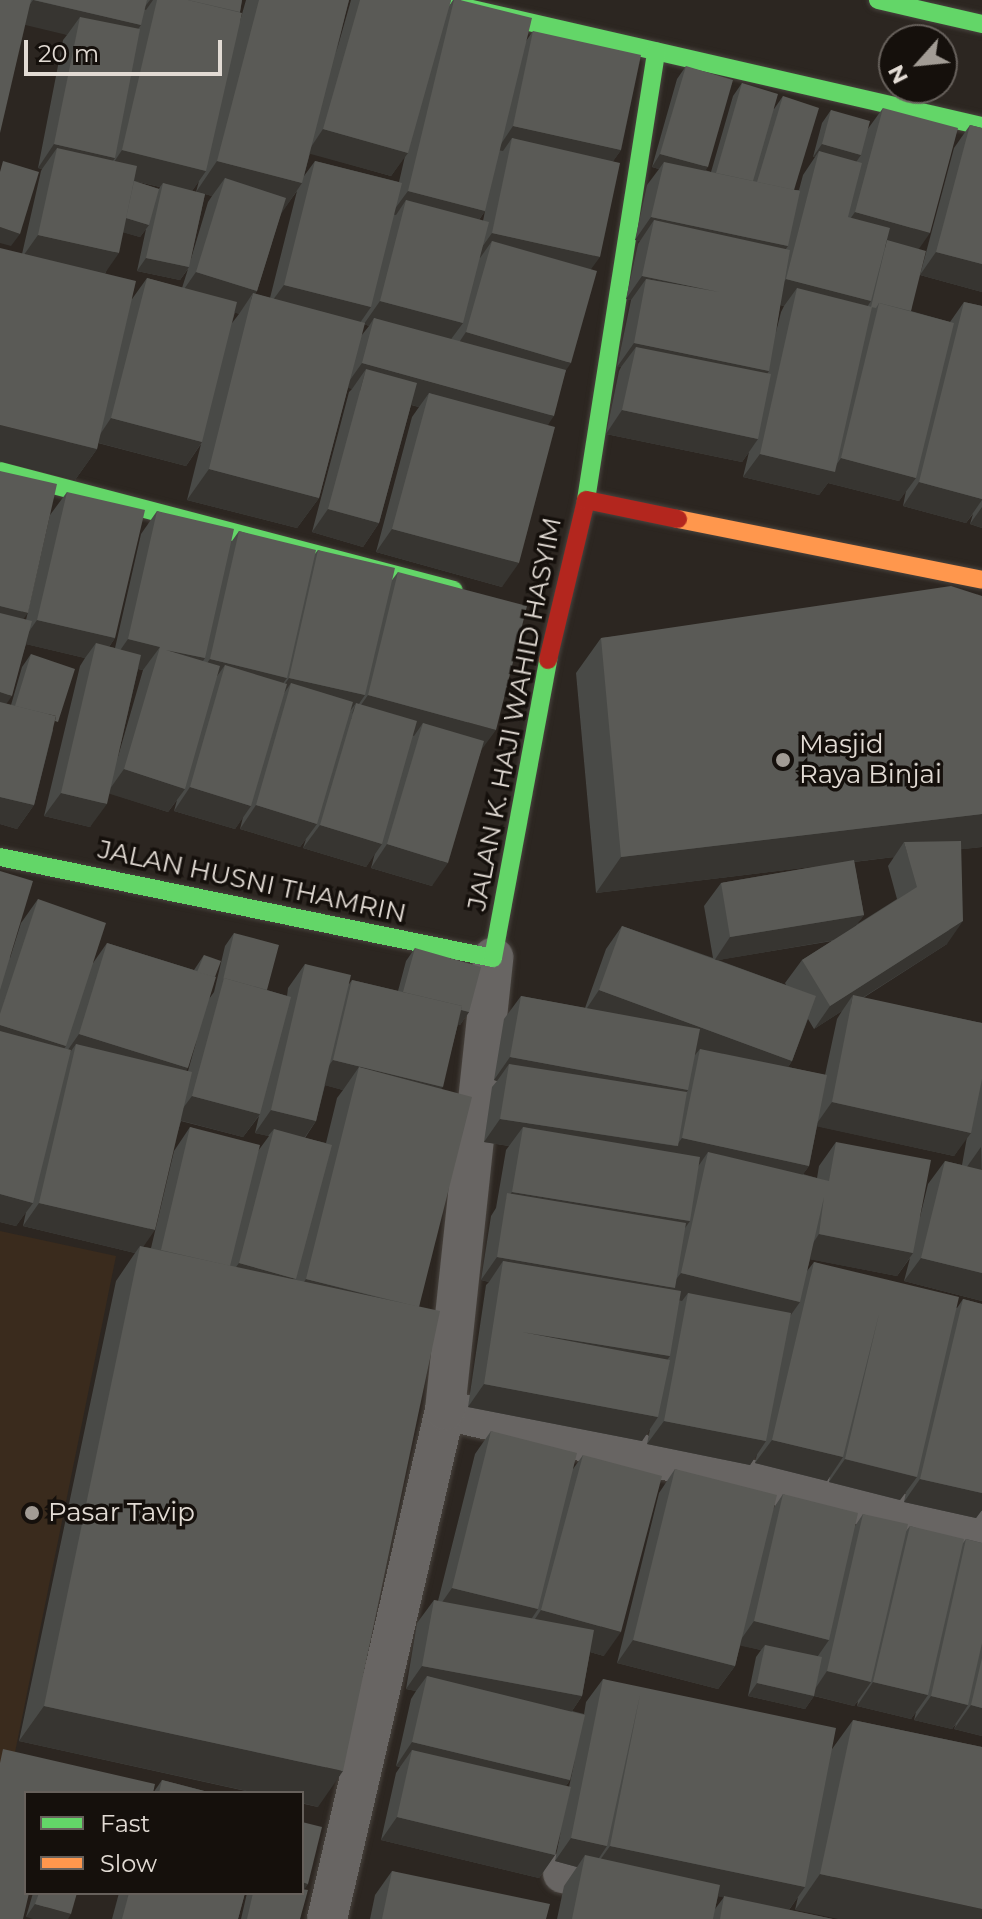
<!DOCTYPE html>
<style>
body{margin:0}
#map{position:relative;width:982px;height:1919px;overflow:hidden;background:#2c2621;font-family:Montserrat,sans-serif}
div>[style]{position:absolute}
.built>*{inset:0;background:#3a2b1d}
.roads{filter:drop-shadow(0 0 2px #48433e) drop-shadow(0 0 2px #48433e)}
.lane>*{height:40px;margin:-20px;padding:0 20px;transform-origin:20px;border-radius:20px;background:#686563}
.fast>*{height:18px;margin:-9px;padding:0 9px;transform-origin:9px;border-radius:9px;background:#63d668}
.slow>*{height:18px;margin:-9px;padding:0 9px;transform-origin:9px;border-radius:9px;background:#ff974d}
.jam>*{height:18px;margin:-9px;padding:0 9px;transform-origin:9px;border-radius:9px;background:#b3261e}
.wall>*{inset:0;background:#494a47}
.shaded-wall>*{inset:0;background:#373531}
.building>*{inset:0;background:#5a5a56}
.dots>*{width:22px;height:22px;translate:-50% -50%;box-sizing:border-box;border:4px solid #15100c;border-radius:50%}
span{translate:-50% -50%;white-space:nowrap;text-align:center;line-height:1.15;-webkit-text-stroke:7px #15100c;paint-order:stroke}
.street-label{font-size:26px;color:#e2dbd4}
.poi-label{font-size:26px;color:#e2dbd4}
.left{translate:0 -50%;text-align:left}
.legend{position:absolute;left:24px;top:1791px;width:280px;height:104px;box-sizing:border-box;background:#15100c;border:2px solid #67615c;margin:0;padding:10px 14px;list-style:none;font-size:24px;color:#e2dbd4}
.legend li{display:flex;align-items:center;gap:16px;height:40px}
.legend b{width:40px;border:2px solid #67615c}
.north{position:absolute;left:878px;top:24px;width:80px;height:80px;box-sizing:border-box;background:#15100c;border:2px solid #67615c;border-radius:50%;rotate:243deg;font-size:22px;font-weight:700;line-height:32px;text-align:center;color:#e2dbd4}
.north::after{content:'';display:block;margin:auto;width:28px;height:36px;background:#a29c95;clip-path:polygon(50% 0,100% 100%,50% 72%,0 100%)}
.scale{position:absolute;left:24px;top:40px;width:198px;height:36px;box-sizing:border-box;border:4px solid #e2dbd4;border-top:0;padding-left:10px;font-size:24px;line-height:28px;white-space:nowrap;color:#e2dbd4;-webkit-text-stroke:6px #15100c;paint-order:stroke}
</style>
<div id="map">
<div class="built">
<i style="clip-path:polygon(0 1231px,116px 1256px,11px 1772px,0 1770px)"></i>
</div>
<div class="roads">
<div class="lane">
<i style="left:445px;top:1410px;width:551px;rotate:12.8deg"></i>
<i style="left:563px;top:1873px;width:65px;rotate:12.5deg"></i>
<i style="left:327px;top:1919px;width:522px;rotate:-76.95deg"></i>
<i style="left:445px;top:1410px;width:455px;rotate:-83.9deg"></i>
</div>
<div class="fast">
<i style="left:433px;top:0;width:563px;rotate:12.93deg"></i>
<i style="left:878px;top:0;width:107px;rotate:13deg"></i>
<i style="left:0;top:471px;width:469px;rotate:14.7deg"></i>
<i style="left:586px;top:500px;width:454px;rotate:-81.1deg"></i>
<i style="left:0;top:857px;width:503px;rotate:11.58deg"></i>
<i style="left:493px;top:958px;width:303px;rotate:-79.5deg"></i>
</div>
<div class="slow">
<i style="left:678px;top:519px;width:310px;rotate:11.3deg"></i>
</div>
<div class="jam">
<i style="left:548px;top:660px;width:164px;rotate:-76.6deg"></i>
<i style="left:586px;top:500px;width:94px;rotate:11.7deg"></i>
</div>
</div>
<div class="wall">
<i style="clip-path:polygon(evenodd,0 0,242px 0,240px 12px,240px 21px,246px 0,349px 0,336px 53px,351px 0,451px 0,449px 6px,453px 0,460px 0,526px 41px,533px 31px,621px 150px,613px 161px,591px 269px,566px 370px,548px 425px,502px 587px,376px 552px,412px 417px,419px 407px,411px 405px,379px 523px,363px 547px,312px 532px,349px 392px,352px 389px,348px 387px,319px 498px,297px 528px,187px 500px,201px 444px,186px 466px,98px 443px,97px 449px,75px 480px,22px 254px,41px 171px,42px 169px,38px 168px,63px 40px,67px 35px,0 0,310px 153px,391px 176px,405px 156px,399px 182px,315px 161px,304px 176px,310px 153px,0 0,134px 181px,160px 187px,159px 189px,134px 181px,0 0,199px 181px,196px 192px,192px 191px,199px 181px,0 0,297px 191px,270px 298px,255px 294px,257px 291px,281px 213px,297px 191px,0 0,205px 194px,212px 196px,208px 202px,190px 262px,205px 194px,0 0,485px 211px,483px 221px,479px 220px,485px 211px,0 0,146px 229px,137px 271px,180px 280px,188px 269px,182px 288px,147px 278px,132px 299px,105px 274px,123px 232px,140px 237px,146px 229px,0 0,235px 312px,239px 314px,232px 323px,235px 312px,0 0,364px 324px,369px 326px,361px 336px,364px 324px)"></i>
<i style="clip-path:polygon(evenodd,686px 66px,705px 170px,711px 172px,733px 96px,742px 83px,774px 109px,783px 96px,794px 190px,799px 190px,803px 175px,815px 157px,813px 157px,822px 123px,831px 110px,867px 130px,883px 108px,919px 249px,911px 311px,950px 322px,964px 302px,982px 306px,982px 528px,970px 524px,973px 514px,966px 523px,903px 506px,906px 491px,899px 501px,828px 483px,819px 495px,743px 477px,749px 452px,742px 462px,606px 434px,619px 371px,621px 367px,617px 367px,631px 300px,626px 299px,638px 244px,640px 241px,635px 240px,647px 185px,659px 169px,652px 167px,677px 79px,686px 66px,780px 305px,784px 306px,781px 312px,776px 332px,780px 305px)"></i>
<i style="clip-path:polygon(970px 125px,982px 128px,982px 292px,920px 275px,954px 148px)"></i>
<i style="clip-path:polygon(evenodd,0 471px,23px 619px,26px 620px,50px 515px,67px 492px,115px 638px,109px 647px,115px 648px,141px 534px,157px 511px,232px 541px,239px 531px,314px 555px,318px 550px,392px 580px,398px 572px,481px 751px,432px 886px,371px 868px,375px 853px,366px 867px,303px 848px,306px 839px,300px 847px,240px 829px,243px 817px,235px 829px,174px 811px,177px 800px,168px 812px,109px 793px,90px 827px,44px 816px,80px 666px,85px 658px,26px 644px,6px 704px,11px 705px,22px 667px,31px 654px,53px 730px,34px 805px,17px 829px,0 824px,0 471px,138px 669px,143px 670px,117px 760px,138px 669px)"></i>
<i style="clip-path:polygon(evenodd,982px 596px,982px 847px,961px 849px,947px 944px,863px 998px,982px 1023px,982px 1301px,904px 1281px,910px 1258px,897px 1276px,810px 1259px,807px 1271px,814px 1262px,957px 1308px,963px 1299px,982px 1304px,982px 1510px,976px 1518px,904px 1502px,906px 1492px,900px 1500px,829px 1482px,830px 1476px,827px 1481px,755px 1463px,757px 1454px,750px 1465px,647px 1444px,650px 1429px,642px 1441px,468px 1407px,486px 1285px,489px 1282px,481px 1280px,491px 1216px,496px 1208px,506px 1150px,509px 1146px,484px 1142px,492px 1087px,497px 1081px,494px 1080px,504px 1019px,521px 996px,585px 1008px,606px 949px,622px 926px,713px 958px,704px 906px,721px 883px,826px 865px,596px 893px,576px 673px,601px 638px,982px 596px,894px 857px,888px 866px,897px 899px,856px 925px,864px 915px,854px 862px,894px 857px,982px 596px,832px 941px,802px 960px,785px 983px,786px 985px,718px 960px,832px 941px,982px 596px,842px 1011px,837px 1019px,825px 1075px,788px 1067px,792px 1061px,808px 1019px,814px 1029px,842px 1011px,982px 596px,817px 1126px,954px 1156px,967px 1137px,962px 1165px,945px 1161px,928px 1184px,920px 1217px,836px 1142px,819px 1166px,817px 1178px,803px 1174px,809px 1166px,817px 1126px)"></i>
<i style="clip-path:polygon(evenodd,0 871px,10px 958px,21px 923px,38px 899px,93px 963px,107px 943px,194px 970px,204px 955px,215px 977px,209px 999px,214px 992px,225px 946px,234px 933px,267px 990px,287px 996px,288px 988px,305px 964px,349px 984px,352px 980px,398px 991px,406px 961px,415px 948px,469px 1012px,460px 1025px,458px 1024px,441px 1089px,419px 1307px,318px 1807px,19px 1741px,116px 1281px,135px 1253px,23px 1226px,26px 1212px,16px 1226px,0 1222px,0 871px,197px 1039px,188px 1071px,186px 1071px,197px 1039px,0 871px,325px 1085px,343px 1090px,337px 1098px,326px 1143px,305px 1138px,316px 1121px,325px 1085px,0 871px,259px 1116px,255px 1133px,269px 1136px,258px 1151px,190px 1127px,174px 1151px,151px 1248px,143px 1247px,181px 1121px,243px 1137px,259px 1116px)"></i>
<i style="clip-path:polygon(evenodd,491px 1431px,573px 1469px,583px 1455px,604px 1656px,590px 1652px,582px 1696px,572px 1711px,584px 1714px,586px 1702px,603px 1679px,832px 1749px,853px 1720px,982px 1747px,795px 1910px,798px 1897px,789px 1910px,833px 1919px,557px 1919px,564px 1886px,577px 1867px,555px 1861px,561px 1830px,555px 1855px,539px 1878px,381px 1840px,396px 1773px,400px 1767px,396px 1766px,411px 1699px,416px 1691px,406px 1689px,417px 1623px,434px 1600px,438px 1601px,475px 1454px,491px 1431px,575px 1759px,569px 1787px,566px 1786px,570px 1780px,575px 1759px,491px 1431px,718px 1896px,724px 1897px,715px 1909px,718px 1896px)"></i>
<i style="clip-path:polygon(675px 1469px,773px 1509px,783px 1494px,855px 1526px,863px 1514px,906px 1531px,910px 1526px,963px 1543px,966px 1539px,982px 1543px,982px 1736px,954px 1729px,956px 1724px,952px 1729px,914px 1720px,916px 1712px,911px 1719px,857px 1706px,858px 1701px,854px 1706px,814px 1696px,805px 1709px,748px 1696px,756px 1657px,761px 1650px,740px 1645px,735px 1666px,718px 1689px,617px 1663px,659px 1493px)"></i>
<i style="clip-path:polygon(162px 1780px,212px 1793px,153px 1793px)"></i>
<i style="clip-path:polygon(302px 1822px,308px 1884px,304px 1889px,300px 1919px,241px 1919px,247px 1893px,302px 1893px)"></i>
<i style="clip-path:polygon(392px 1871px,546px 1919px,370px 1919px,375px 1895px)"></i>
<i style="clip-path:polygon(33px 1893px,77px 1893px,26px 1917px)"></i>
<i style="clip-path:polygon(119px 1893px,245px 1893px,238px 1919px,112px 1919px)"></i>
</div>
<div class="shaded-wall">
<i style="clip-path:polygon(33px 0,141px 25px,125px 48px,80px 17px,67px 35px,17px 23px)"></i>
<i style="clip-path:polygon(150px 0,153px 0,146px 10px,143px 9px)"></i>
<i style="clip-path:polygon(513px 126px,621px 150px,605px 173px,512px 138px,503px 151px,497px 150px)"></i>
<i style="clip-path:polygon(323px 129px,408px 153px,391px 176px,307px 153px)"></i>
<i style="clip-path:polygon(54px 144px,115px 158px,98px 181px,57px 148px,42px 169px,38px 168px)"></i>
<i style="clip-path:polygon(822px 144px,861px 155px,852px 168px,819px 151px,815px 157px,813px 157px)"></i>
<i style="clip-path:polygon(122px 150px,206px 171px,190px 194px,163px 183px,160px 187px,106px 174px)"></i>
<i style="clip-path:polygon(660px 154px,708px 167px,699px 180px,664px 162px,659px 169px,652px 167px)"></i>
<i style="clip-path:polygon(217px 161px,302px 183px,281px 214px,225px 178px,212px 196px,196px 192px)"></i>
<i style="clip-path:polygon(408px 191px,485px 211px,469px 234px,406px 200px,396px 215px,391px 214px)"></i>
<i style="clip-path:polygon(855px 212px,930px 233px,914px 256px,839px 235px)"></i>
<i style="clip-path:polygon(123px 217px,149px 225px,140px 237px,114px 230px)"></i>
<i style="clip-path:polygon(651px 217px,788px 246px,771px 270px,654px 220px,640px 241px,635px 240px)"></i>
<i style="clip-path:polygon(0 227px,20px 234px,11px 246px,0 243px)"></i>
<i style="clip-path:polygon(492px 233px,600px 257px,583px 280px,492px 241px,480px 258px,475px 257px)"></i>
<i style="clip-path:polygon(38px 235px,119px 253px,103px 276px,21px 259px)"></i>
<i style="clip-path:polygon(936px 252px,982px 264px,982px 292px,920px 275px)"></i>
<i style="clip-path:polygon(146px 258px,189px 267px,180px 280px,137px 271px)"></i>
<i style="clip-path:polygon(196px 272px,257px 291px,251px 300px,253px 293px,239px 314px,180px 295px)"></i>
<i style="clip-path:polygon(642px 276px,719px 292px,646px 279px,631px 300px,626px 299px)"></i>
<i style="clip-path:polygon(786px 279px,871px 301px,855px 325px,797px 288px,784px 306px,770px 302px)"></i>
<i style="clip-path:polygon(284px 285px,371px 307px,355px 330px,267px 308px)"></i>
<i style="clip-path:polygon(380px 301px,463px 323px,446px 346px,374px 318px,369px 326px,364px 324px)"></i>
<i style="clip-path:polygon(466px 332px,571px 363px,555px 386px,450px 356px)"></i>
<i style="clip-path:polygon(634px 343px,769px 371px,753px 395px,636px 347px,621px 367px,617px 367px)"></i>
<i style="clip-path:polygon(362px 363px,554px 416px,538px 439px,429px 393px,419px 407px,360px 391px,366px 369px,352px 389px,345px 387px)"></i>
<i style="clip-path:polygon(622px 410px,758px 439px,742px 462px,606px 434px)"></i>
<i style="clip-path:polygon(111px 418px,202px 442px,186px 466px,95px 442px)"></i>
<i style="clip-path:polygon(0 425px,97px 449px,75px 480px,0 461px)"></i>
<i style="clip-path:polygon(760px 454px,832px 471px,841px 458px,916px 478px,899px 501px,828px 483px,819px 495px,743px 477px)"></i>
<i style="clip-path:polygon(209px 469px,319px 498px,297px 528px,187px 500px)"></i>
<i style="clip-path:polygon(919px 482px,982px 499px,982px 500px,966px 523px,903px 506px)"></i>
<i style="clip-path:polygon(982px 507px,982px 528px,970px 524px)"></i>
<i style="clip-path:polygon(328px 509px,379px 523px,363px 547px,312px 532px)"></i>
<i style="clip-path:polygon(392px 529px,519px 563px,502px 587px,376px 552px)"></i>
<i style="clip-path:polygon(0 606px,28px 613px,11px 636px,0 633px)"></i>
<i style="clip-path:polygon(37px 620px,115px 638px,99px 661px,96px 643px,85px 658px,21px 643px)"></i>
<i style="clip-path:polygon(128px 639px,160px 647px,143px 670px,112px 662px)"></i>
<i style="clip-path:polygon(166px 650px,205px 658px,189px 681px)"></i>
<i style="clip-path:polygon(210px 659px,287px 678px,270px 701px,225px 665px,210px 686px,193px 682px)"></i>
<i style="clip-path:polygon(289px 678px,365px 695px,352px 714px,356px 703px,345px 718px,291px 683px,278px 702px,273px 701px)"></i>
<i style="clip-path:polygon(0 692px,12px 696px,0 713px)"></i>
<i style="clip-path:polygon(368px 695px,496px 730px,479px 753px,423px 723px,414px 736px,351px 719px)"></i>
<i style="clip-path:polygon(124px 769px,185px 789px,168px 812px,107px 793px)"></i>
<i style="clip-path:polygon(190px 787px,251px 806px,235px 829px,174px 811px)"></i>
<i style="clip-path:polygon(61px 793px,107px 804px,90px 827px,44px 816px)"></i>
<i style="clip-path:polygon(0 797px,34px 805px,17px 829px,0 824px)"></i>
<i style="clip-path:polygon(256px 805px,317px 824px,300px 847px,240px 829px)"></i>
<i style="clip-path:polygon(982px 814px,982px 847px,908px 855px,904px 842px,894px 857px,596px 893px,621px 857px)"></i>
<i style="clip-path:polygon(320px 825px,382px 844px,366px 867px,303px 848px)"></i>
<i style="clip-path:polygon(387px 844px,448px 863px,432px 886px,371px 868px)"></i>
<i style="clip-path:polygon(864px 915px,847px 938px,714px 961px,730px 937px)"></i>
<i style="clip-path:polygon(963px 921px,947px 944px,851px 1005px,853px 995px,842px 1011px,814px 1029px,830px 1006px)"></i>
<i style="clip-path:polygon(599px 990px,792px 1061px,776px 1084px,700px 1049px,695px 1055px,583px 1014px)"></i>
<i style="clip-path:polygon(403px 992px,469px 1012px,460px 1025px,394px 1005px)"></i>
<i style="clip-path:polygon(0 1025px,66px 1046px,50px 1070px,0 1054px)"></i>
<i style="clip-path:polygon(79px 1034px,188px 1068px,172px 1091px,76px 1044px,66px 1058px,63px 1057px)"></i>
<i style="clip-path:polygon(510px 1057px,688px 1090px,672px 1114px,509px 1064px,497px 1081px,494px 1080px)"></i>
<i style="clip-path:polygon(333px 1060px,443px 1087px,426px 1111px,359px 1067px,343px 1090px,316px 1083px)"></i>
<i style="clip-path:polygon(192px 1096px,260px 1114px,243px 1137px,175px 1119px)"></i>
<i style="clip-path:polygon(832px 1102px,971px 1133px,954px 1156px,815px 1126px)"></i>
<i style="clip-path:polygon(271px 1110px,316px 1121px,300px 1144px,274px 1129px,268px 1136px,255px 1133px)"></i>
<i style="clip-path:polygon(500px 1119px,676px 1146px,682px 1138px,809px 1166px,792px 1189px,708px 1152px,697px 1168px,523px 1127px,509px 1146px,484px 1142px)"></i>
<i style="clip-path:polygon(981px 1147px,982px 1183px,959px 1178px)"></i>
<i style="clip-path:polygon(512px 1192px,690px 1221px,673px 1245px,506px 1199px)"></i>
<i style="clip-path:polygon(0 1194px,33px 1203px,16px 1226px,0 1222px)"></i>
<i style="clip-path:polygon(39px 1203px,155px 1230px,139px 1253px,140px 1246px,135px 1253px,23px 1226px)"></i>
<i style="clip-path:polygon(819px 1234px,913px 1253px,897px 1276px,803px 1258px)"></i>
<i style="clip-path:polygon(497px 1257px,670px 1287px,681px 1273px,800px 1302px,783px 1326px,688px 1293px,682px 1301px,503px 1261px,489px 1282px,481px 1280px)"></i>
<i style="clip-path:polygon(921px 1258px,982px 1273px,982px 1301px,904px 1281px)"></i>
<i style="clip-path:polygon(239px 1263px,296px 1279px,222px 1286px)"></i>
<i style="clip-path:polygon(306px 1279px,419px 1308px,285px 1310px)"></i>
<i style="clip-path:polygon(522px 1332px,670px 1356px,654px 1379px)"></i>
<i style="clip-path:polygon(484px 1384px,658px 1417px,642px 1441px,468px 1407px)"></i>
<i style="clip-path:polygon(664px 1421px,766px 1441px,750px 1465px,647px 1444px)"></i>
<i style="clip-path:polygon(772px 1440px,843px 1457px,827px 1481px,755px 1463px)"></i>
<i style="clip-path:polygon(845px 1459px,917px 1477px,900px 1500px,829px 1482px)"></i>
<i style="clip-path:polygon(920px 1479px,982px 1493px,982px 1510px,976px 1518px,904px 1502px)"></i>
<i style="clip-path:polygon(452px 1588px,538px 1609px,522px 1633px,436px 1611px)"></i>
<i style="clip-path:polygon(541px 1610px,621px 1632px,604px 1656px,525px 1634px)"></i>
<i style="clip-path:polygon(754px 1621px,829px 1640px,813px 1663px,765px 1645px,761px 1650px,737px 1645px)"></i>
<i style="clip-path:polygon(633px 1640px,735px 1666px,718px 1689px,617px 1663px)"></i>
<i style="clip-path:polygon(422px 1666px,582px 1696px,566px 1720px,427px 1676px,416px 1691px,406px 1689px)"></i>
<i style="clip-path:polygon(827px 1671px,871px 1682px,854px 1706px,811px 1695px)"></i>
<i style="clip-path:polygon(873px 1682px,928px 1695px,911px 1719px,857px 1706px)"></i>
<i style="clip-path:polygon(757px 1683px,814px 1696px,805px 1709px,748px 1696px)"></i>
<i style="clip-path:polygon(931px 1696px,968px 1705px,952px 1729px,914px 1720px)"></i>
<i style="clip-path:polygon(971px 1705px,982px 1708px,982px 1736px,954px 1729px)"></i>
<i style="clip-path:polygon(44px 1706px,343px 1771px,318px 1807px,302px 1803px,302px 1793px,256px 1793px,19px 1741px)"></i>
<i style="clip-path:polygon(412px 1742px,570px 1780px,554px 1804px,412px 1750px,400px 1767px,396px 1766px)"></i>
<i style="clip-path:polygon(397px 1817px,555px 1855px,539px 1878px,381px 1840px)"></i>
<i style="clip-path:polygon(571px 1838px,607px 1846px,591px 1870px,585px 1855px,577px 1867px,555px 1861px)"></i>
<i style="clip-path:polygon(610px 1846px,805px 1887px,788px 1911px,593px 1870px)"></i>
<i style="clip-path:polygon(820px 1874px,982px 1909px,982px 1919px,838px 1919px,795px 1910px)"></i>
<i style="clip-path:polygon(302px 1882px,308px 1884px,302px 1892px)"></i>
<i style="clip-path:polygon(35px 1904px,71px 1914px,68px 1919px,33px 1919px,26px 1917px)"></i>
</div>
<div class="building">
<i style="clip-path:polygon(0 0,31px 0,0 133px)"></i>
<i style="clip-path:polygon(34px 0,147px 0,141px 25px)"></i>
<i style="clip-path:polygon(157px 0,188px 0,242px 13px,206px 171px,122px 150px)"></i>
<i style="clip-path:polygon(188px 0,242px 0,240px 12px)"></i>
<i style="clip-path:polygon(259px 0,349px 0,302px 183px,217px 161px)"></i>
<i style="clip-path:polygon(360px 0,451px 0,408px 153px,323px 129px)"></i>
<i style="clip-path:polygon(454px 0,460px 0,532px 18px,485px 211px,408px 191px)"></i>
<i style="clip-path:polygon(80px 17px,140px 29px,115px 158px,54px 144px)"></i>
<i style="clip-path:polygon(533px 31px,641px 55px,621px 150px,513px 126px)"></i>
<i style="clip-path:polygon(686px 66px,733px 80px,708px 167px,660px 154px)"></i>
<i style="clip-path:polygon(742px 83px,778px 94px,753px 181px,716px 173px)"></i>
<i style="clip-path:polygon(783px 96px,819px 108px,794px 190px,757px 182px)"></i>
<i style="clip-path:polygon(883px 108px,958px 128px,930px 233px,855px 212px)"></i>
<i style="clip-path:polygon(831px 110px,870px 121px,861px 155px,822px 144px)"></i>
<i style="clip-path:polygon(970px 125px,982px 128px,982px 264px,936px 252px)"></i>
<i style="clip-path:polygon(512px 138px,620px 163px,600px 257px,492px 233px)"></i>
<i style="clip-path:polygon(57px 148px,137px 166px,119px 253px,38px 235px)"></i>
<i style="clip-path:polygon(819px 151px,862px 163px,848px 217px,890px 228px,871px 301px,786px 279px)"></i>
<i style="clip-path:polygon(3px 161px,39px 172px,20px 234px,0 227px,0 172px)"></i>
<i style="clip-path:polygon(315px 161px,402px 183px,371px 307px,284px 285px)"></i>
<i style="clip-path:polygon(664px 162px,800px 191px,788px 246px,651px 217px)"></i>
<i style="clip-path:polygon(225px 178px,286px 198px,257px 291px,196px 272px)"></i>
<i style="clip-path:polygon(134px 181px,159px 189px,149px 225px,126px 218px)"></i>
<i style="clip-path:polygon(163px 183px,205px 194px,189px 267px,146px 258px)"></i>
<i style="clip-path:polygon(406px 200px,489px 222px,463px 323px,380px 301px)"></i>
<i style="clip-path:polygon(654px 220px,790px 250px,769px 371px,634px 343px,646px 279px,719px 292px,642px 276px)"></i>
<i style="clip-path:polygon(887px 240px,926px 251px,911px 311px,879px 303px,876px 308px,871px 307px)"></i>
<i style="clip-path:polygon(492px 241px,597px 271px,571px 363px,466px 332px)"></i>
<i style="clip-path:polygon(0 248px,136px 281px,97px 449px,0 425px)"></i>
<i style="clip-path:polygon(147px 278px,237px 302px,202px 442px,111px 418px)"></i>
<i style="clip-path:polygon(797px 288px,872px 307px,835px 472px,760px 454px)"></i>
<i style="clip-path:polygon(253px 293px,365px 323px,319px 498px,209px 469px)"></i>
<i style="clip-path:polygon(964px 302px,982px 306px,982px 499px,919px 482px)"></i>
<i style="clip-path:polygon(879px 303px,954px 323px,916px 478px,841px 458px)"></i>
<i style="clip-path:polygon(374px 318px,566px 370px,554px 416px,362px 363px)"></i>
<i style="clip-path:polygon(636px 347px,771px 374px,758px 439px,622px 410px)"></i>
<i style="clip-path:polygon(366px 369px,417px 383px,379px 523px,328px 509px)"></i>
<i style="clip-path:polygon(429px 393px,555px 427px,519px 563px,392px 529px)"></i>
<i style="clip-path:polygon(0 471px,57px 484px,28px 613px,0 606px)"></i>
<i style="clip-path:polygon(67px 492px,145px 510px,115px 638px,37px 620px)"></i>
<i style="clip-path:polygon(157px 511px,234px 529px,205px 658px,166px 650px,220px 666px,185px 789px,124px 769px,160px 647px,128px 639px)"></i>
<i style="clip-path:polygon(239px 531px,316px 550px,287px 678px,210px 659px)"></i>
<i style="clip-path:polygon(318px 550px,395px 568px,365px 695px,289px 678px)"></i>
<i style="clip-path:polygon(398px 572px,527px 606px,496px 730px,368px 695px)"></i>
<i style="clip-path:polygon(951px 586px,982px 596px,982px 814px,621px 857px,601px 638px)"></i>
<i style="clip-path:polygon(0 613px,32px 621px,12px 696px,0 692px)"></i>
<i style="clip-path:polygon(96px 643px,141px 655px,107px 804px,61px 793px)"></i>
<i style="clip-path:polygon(31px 654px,75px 669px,58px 722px,55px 721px,56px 716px,15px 706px)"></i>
<i style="clip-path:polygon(225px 665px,287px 684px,251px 806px,190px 787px)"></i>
<i style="clip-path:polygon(291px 683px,353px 702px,317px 824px,256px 805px)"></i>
<i style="clip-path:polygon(0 702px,56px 716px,34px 805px,0 797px)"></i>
<i style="clip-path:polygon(356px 703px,417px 721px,382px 844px,320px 825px)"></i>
<i style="clip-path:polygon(423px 723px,484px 741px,448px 863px,387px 844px)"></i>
<i style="clip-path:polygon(961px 841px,963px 921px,830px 1006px,802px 960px,917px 887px,904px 842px)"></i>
<i style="clip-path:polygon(854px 860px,864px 915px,730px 937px,721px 883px)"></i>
<i style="clip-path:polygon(0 871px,33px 881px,0 990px)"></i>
<i style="clip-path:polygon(38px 899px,106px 923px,66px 1046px,0 1025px,0 1014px)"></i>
<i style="clip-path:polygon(622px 926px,816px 996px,792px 1061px,599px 990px)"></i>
<i style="clip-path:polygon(234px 933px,279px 945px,267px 990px,224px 978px,223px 980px)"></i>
<i style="clip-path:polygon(107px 943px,216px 977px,188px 1068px,79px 1034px)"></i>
<i style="clip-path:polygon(415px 948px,481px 967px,469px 1012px,461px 1010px,462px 1006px,403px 992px)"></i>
<i style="clip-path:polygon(204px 955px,221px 961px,215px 977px,197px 972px)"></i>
<i style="clip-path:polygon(305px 964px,351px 975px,316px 1121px,271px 1110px)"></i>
<i style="clip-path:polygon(224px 978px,291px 997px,260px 1114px,192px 1096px)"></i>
<i style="clip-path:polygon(352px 980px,462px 1006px,443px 1087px,333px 1060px)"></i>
<i style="clip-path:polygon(853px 995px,982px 1023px,982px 1079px,971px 1133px,832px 1102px)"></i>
<i style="clip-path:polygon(521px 996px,700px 1029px,688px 1090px,510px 1057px)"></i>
<i style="clip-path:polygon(0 1031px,71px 1050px,33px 1203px,0 1194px)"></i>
<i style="clip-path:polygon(76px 1044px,192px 1072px,155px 1230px,39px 1203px)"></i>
<i style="clip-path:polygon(700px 1049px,827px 1075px,809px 1166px,682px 1138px)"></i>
<i style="clip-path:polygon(509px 1064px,687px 1092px,678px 1146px,500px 1119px)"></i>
<i style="clip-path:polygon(359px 1067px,472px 1097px,419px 1307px,306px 1279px)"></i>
<i style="clip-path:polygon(190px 1127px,260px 1145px,230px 1266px,161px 1250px)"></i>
<i style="clip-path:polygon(523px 1127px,700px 1157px,690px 1221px,512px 1192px)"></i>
<i style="clip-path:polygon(274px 1129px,332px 1145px,296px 1279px,239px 1263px)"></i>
<i style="clip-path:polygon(836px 1142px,931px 1160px,913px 1253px,819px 1234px,824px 1197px,800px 1302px,681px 1273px,708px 1152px,829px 1181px)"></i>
<i style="clip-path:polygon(945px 1161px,982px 1170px,982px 1273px,921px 1258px)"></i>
<i style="clip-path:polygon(507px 1193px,686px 1223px,675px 1288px,497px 1257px)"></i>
<i style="clip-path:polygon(140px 1246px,440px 1311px,343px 1771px,44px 1706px)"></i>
<i style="clip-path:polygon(503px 1261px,681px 1291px,670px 1356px,522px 1332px,670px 1360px,658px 1417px,484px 1384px)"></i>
<i style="clip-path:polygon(814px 1262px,959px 1297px,917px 1477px,845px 1459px,879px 1314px,843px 1457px,772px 1440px)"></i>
<i style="clip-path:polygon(688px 1293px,791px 1313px,766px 1441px,664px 1421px)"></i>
<i style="clip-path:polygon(963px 1299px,982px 1304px,982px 1493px,920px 1479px)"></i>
<i style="clip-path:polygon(491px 1431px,577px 1453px,538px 1609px,452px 1588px)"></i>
<i style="clip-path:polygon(583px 1455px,662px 1476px,621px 1632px,541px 1610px)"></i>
<i style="clip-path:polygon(675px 1469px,777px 1495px,735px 1666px,633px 1640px)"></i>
<i style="clip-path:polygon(783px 1494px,858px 1513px,829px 1640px,754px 1621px)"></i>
<i style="clip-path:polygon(863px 1514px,908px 1524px,871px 1682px,827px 1671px)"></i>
<i style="clip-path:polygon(910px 1526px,964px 1539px,928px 1695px,873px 1682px)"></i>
<i style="clip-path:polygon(966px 1539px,982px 1543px,982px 1643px,968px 1705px,931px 1696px)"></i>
<i style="clip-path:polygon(434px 1600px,594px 1630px,582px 1696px,422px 1666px)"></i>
<i style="clip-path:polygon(765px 1645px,822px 1657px,814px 1696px,757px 1683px)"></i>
<i style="clip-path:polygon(982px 1658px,982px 1708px,971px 1705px)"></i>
<i style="clip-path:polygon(427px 1676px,585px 1715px,570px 1780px,412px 1742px)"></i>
<i style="clip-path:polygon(603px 1679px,836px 1728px,805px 1887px,610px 1846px,640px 1695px,607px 1846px,571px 1838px)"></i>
<i style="clip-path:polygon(853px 1720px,982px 1747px,982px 1909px,820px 1874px)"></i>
<i style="clip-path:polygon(3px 1749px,155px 1784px,153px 1793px,26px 1793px,26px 1893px,29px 1893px,23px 1919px,0 1919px,0 1763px)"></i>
<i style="clip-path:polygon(412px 1750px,571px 1787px,555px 1855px,397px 1817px)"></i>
<i style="clip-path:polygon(162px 1780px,212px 1793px,159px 1793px)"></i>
<i style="clip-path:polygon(302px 1822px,322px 1827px,308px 1884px,302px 1882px)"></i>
<i style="clip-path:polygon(585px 1855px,720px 1885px,713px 1919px,572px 1919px)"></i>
<i style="clip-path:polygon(392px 1871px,550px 1904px,546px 1919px,382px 1919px)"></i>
<i style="clip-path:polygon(302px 1889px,308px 1890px,300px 1919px,247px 1919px,253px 1893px,302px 1893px)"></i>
<i style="clip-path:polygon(39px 1893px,77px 1893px,71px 1914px,35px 1904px)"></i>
<i style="clip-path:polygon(129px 1893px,245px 1893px,238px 1919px,122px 1919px)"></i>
<i style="clip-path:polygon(724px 1896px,833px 1919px,720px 1919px)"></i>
</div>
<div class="dots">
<i style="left:783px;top:760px;background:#a29c95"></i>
<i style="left:32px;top:1513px;background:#a29c95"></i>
</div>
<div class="street-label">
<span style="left:515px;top:714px;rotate:-79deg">JALAN K. HAJI WAHID HASYIM</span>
<span style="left:252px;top:882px;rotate:12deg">JALAN HUSNI THAMRIN</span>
</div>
<div class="poi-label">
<span class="left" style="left:799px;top:760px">Masjid<br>Raya Binjai</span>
<span class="left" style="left:48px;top:1513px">Pasar Tavip</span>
</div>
<ul class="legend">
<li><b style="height:10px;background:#63d668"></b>Fast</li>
<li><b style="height:10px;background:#ff974d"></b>Slow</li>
</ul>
<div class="north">N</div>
<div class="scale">20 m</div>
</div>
